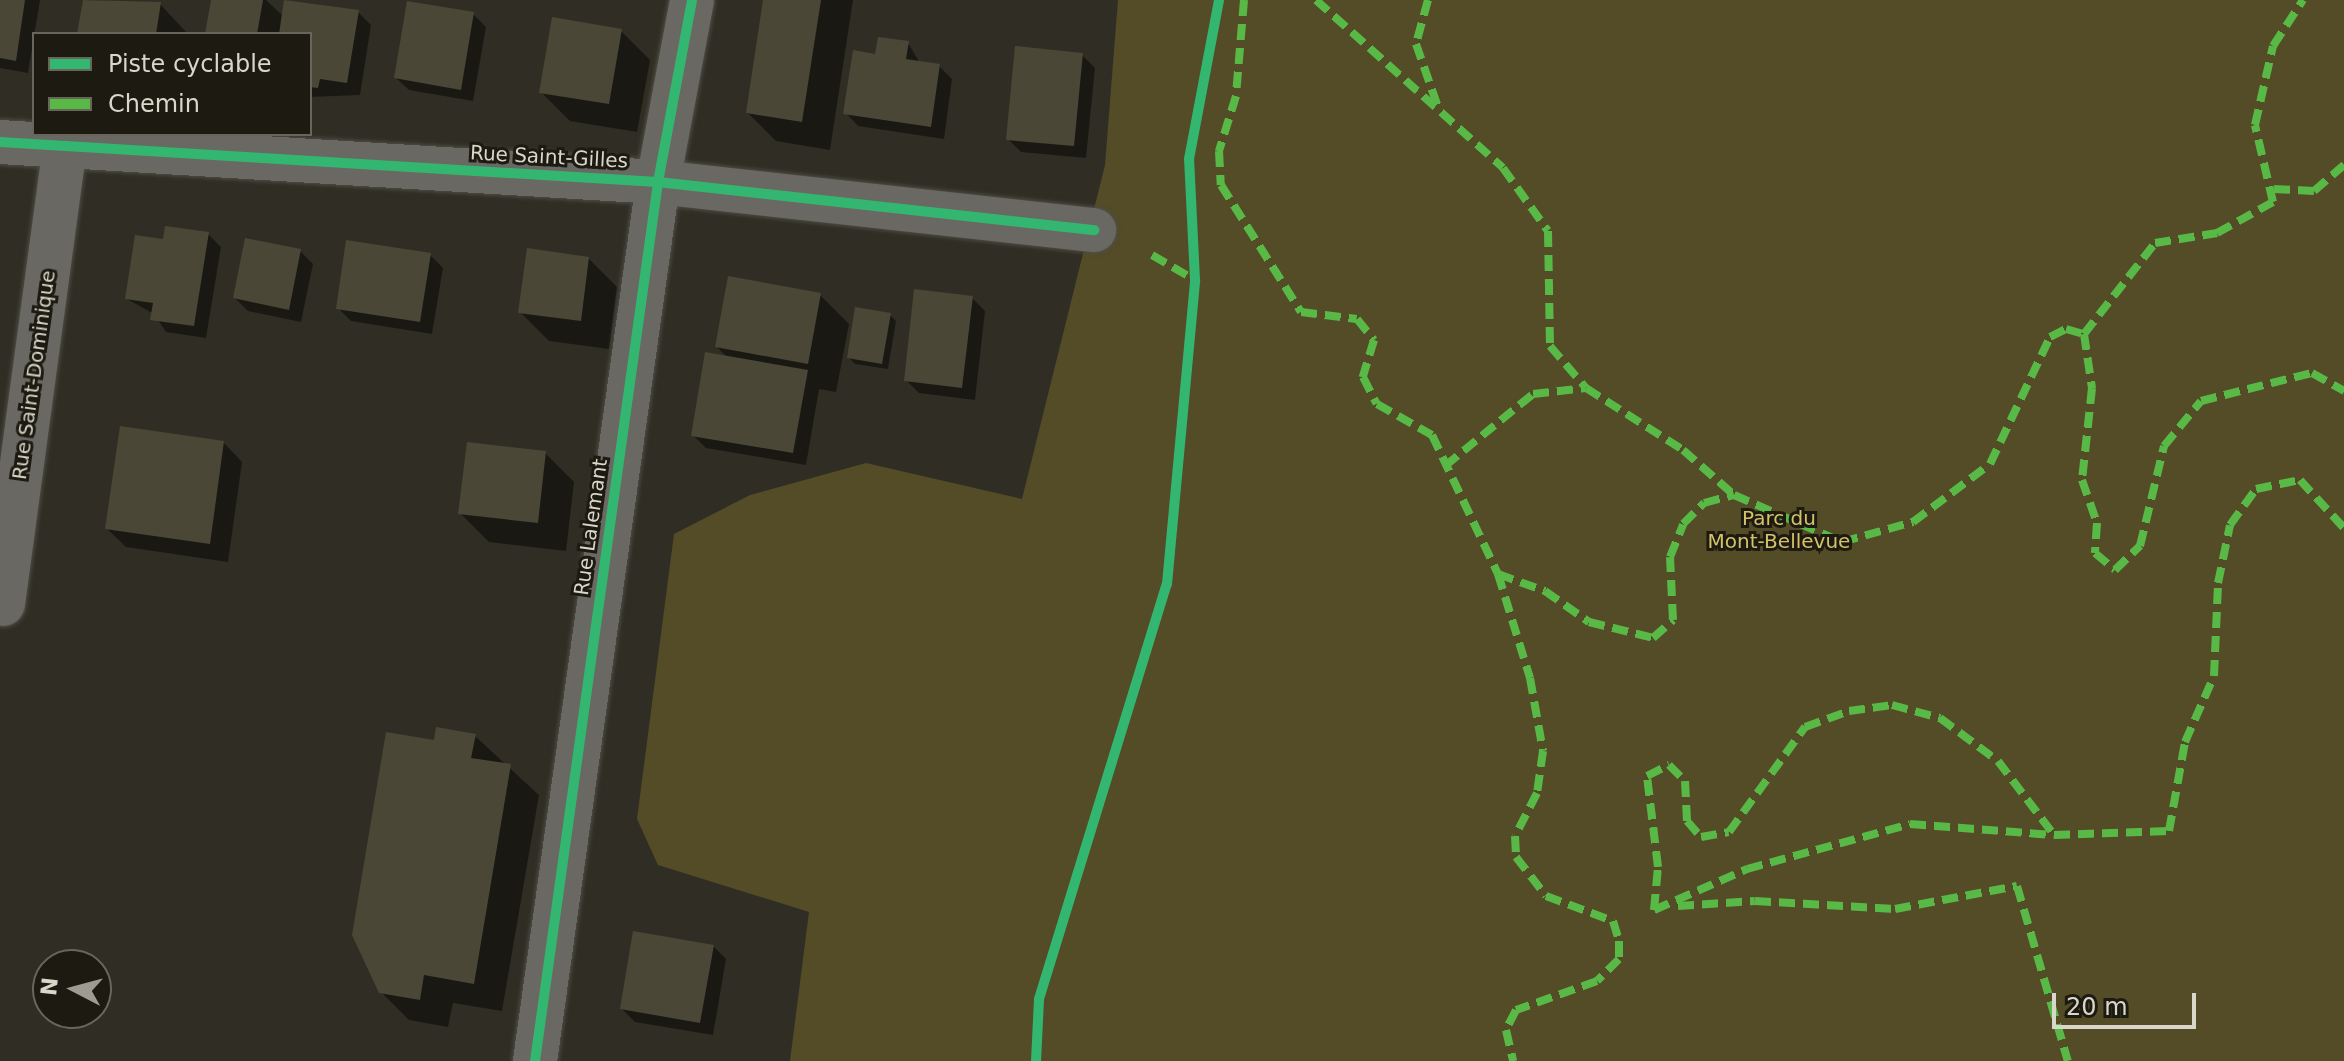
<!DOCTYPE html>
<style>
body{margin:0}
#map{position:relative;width:2344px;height:1061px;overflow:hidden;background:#302e24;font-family:"DejaVu Sans",sans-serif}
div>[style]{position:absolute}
.green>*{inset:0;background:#544c26}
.shadow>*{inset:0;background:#0007}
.building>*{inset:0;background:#4a4736}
.roads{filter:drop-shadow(0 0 2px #4e4c43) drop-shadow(0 0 2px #4e4c43)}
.street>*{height:44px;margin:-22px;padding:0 22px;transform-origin:22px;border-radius:22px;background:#696863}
.quiet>*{height:8px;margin-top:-4px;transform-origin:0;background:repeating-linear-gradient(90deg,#58b947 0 16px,transparent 0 24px)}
.cycleway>*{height:10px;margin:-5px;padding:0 5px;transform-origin:5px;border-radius:5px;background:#33b770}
span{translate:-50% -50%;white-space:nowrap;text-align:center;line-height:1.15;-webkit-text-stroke:6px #1c1a11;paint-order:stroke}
.street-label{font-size:20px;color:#d9d7ca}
.park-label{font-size:20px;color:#d4c168}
.legend{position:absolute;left:32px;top:32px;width:280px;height:104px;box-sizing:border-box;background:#1c1a11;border:2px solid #68665b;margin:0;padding:10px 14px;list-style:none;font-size:24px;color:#d9d7ca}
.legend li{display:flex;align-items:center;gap:16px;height:40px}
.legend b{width:40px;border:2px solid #68665b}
.north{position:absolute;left:32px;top:949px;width:80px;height:80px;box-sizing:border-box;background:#1c1a11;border:2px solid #68665b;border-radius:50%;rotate:276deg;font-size:22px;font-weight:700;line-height:32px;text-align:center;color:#d9d7ca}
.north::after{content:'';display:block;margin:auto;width:28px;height:36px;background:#9e9c90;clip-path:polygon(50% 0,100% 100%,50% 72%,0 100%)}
.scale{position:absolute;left:2052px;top:993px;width:144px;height:36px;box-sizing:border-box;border:4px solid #d9d7ca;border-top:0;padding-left:10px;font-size:24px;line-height:28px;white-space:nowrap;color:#d9d7ca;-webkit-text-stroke:6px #1c1a11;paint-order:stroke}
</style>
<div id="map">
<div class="green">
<i style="clip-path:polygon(1118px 0,2344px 0,2344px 1061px,790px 1061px,809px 912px,658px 865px,637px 819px,674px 534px,750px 495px,866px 463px,1022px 499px,1105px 165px)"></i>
</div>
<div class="shadow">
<i style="clip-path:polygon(0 0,40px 0,28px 73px,0 68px)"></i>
<i style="clip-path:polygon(85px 0,160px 4px,188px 34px,79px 34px)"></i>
<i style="clip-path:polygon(213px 0,266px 0,284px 17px,358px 12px,371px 25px,360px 95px,310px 97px,310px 34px,207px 34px)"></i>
<i style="clip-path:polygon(765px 0,853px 0,830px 150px,776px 141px,748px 113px)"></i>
<i style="clip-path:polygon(473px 14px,486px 27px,473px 101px,409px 90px,396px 78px)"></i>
<i style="clip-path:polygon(621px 31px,650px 60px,637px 132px,570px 121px,541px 92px)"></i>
<i style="clip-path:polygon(908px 43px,920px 63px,939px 66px,952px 79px,944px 139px,858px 126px,846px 113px,877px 56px)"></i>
<i style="clip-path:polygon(1082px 55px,1095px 68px,1086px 158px,1021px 152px,1008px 139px)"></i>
<i style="clip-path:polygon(208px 234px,221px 247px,206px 338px,166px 332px,154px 314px,127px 299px,165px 242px)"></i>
<i style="clip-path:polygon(300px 251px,313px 264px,301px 322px,248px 311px,235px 298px)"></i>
<i style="clip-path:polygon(430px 255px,443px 268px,432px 334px,351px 321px,338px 308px)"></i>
<i style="clip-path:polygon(588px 258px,617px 287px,609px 349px,549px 341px,520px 312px)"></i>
<i style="clip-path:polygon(820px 295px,849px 324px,836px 392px,819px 389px,806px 465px,706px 448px,693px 435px,728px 358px,717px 347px)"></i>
<i style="clip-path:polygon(972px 298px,985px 311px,975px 400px,919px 393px,906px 380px)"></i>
<i style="clip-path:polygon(890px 315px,896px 321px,888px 369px,855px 364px,849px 358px)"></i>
<i style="clip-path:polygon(224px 443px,242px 462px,228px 562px,126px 547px,107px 529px)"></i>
<i style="clip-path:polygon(545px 453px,574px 482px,566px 551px,489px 542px,461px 514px)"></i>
<i style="clip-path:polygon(475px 736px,539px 795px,502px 1011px,453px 1003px,448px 1027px,409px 1020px,380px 991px,436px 742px)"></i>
<i style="clip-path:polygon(713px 946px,726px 959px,713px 1035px,635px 1022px,622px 1009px)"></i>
</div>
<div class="building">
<i style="clip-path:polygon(0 0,25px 0,16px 61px,0 58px)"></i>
<i style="clip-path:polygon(83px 0,161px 2px,156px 34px,77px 34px)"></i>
<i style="clip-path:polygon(211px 0,263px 0,257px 34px,205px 34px)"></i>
<i style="clip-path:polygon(284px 0,359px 10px,347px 83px,320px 79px,318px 88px,310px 87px,310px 34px,279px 34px)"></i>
<i style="clip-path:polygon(763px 0,821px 0,802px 122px,746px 113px)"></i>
<i style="clip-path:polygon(407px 1px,474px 12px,461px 90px,394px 78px)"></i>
<i style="clip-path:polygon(552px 17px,622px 29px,609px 104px,539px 93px)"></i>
<i style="clip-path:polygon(878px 37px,909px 41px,906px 59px,940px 64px,931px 127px,843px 114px,853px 50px,875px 54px)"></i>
<i style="clip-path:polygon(1015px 46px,1083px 53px,1074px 146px,1006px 140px)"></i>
<i style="clip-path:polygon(165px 226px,209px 232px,194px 326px,150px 320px,153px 303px,125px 299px,135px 235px,163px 239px)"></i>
<i style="clip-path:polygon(245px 238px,301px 249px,289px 310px,233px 298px)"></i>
<i style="clip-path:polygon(346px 240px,431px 253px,420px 322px,336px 309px)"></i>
<i style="clip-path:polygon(527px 248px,589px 257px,581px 321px,518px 313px)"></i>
<i style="clip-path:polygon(728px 276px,821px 293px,808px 364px,715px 347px)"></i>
<i style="clip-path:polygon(914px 289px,973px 296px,962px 388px,904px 381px)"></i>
<i style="clip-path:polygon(855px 307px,891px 313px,882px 364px,847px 358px)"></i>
<i style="clip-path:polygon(705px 352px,808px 370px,793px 453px,691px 436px)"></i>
<i style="clip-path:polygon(120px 426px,224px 441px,210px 544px,105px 529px)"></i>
<i style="clip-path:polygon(467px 442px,546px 451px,538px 523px,458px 514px)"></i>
<i style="clip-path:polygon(436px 727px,476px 734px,471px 758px,511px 764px,474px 984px,424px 975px,420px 1000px,379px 993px,352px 935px,386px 732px,434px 740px)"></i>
<i style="clip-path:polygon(633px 931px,714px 945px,700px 1023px,620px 1009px)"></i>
</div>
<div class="roads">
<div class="street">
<i style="left:0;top:142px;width:659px;rotate:3.48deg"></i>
<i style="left:658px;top:182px;width:439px;rotate:6.3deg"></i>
<i style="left:3px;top:604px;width:461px;rotate:-82.3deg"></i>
<i style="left:535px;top:1061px;width:888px;rotate:-82.03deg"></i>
<i style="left:658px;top:182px;width:185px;rotate:-79.4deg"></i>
</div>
</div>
<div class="quiet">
<i style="left:1244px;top:0;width:96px;rotate:94.8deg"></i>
<i style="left:1236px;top:96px;width:58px;rotate:107.2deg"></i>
<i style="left:1219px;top:151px;width:34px;rotate:87deg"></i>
<i style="left:1221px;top:185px;width:150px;rotate:57.8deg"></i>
<i style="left:1301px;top:312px;width:56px;rotate:7.1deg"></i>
<i style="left:1357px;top:319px;width:27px;rotate:51deg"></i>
<i style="left:1374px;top:340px;width:39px;rotate:107deg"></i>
<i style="left:1363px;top:377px;width:30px;rotate:63deg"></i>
<i style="left:1377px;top:404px;width:63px;rotate:29.4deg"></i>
<i style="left:1432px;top:435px;width:154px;rotate:64.6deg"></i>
<i style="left:1498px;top:574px;width:109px;rotate:72.9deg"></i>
<i style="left:1530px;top:678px;width:74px;rotate:79.9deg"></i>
<i style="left:1543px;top:751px;width:42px;rotate:98.1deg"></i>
<i style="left:1537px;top:793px;width:48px;rotate:117.1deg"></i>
<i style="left:1515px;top:836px;width:21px;rotate:87deg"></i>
<i style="left:1516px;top:857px;width:49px;rotate:52.4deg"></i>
<i style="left:1546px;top:896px;width:72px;rotate:20.5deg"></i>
<i style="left:1613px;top:921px;width:21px;rotate:73deg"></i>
<i style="left:1619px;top:941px;width:18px;rotate:90deg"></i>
<i style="left:1619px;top:959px;width:31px;rotate:135deg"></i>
<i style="left:1597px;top:981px;width:86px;rotate:160.3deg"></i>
<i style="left:1516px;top:1010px;width:22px;rotate:117deg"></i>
<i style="left:1506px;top:1030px;width:32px;rotate:77deg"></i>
<i style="left:1316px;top:0;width:251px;rotate:41.9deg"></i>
<i style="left:1503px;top:168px;width:77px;rotate:54.5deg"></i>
<i style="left:1548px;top:231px;width:115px;rotate:89deg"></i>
<i style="left:1550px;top:346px;width:55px;rotate:49.4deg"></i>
<i style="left:1428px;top:0;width:46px;rotate:105.3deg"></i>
<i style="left:1416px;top:44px;width:70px;rotate:70.8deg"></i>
<i style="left:2274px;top:189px;width:40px;rotate:2.9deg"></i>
<i style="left:2314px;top:191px;width:40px;rotate:-41deg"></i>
<i style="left:1152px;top:255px;width:50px;rotate:30.2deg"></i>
<i style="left:2084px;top:334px;width:115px;rotate:-52deg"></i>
<i style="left:2155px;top:243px;width:63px;rotate:-9.2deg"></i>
<i style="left:2217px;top:233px;width:64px;rotate:-29deg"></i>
<i style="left:2273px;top:202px;width:79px;rotate:-103.2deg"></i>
<i style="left:2255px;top:125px;width:81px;rotate:-77.2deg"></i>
<i style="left:2273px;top:46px;width:55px;rotate:-56.9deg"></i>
<i style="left:1445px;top:466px;width:114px;rotate:-39.3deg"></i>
<i style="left:1533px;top:394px;width:53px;rotate:-6.5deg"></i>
<i style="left:1586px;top:388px;width:115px;rotate:32.6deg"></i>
<i style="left:1683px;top:450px;width:68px;rotate:41.4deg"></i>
<i style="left:1734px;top:495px;width:118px;rotate:23.5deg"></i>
<i style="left:1842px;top:542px;width:74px;rotate:-15.7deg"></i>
<i style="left:1913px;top:522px;width:96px;rotate:-37deg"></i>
<i style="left:1990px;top:464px;width:140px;rotate:-64.7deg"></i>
<i style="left:2050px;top:337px;width:18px;rotate:-27deg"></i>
<i style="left:2066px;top:329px;width:19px;rotate:16deg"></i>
<i style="left:2084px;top:334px;width:55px;rotate:81.6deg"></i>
<i style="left:2092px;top:388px;width:93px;rotate:96.2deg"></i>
<i style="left:2082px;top:480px;width:46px;rotate:70.8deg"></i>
<i style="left:2097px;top:523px;width:30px;rotate:94deg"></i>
<i style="left:2095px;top:553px;width:26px;rotate:40deg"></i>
<i style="left:2115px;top:570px;width:35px;rotate:-44deg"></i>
<i style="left:2140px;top:546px;width:103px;rotate:-76.5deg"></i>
<i style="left:2164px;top:446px;width:58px;rotate:-50.6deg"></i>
<i style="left:2201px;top:401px;width:114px;rotate:-14.2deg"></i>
<i style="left:2312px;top:373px;width:37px;rotate:29deg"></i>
<i style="left:1498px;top:574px;width:50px;rotate:19.9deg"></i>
<i style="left:1545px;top:591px;width:54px;rotate:35.2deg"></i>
<i style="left:1589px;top:622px;width:66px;rotate:14deg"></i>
<i style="left:1653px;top:638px;width:27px;rotate:-42deg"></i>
<i style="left:1673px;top:620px;width:63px;rotate:-92.7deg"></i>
<i style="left:1670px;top:557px;width:35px;rotate:-68deg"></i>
<i style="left:1683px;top:524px;width:30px;rotate:-45deg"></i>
<i style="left:1704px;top:503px;width:31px;rotate:-15deg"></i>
<i style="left:1678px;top:906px;width:77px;rotate:-3.7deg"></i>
<i style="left:1755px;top:901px;width:140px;rotate:3.3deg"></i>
<i style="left:1895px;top:909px;width:124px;rotate:-10.7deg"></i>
<i style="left:2017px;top:886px;width:182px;rotate:73.8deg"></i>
<i style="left:1654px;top:910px;width:102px;rotate:-23.8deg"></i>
<i style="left:1747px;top:869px;width:169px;rotate:-15.4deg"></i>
<i style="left:1910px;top:824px;width:144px;rotate:4.4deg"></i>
<i style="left:2054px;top:835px;width:115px;rotate:-2deg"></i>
<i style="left:2169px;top:831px;width:90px;rotate:-79.8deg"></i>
<i style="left:2185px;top:742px;width:72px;rotate:-66.3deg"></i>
<i style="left:2214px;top:676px;width:93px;rotate:-87.5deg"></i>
<i style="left:2218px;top:583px;width:59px;rotate:-78.3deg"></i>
<i style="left:2230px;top:525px;width:44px;rotate:-54.2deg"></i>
<i style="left:2256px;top:489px;width:45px;rotate:-11.6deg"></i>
<i style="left:2300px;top:480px;width:65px;rotate:47.5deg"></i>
<i style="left:1654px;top:910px;width:43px;rotate:-84.7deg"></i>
<i style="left:1658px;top:867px;width:92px;rotate:-96.9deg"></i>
<i style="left:1647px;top:776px;width:25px;rotate:-27deg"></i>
<i style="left:1669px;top:765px;width:23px;rotate:45deg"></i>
<i style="left:1685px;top:781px;width:40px;rotate:87.1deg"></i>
<i style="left:1687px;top:821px;width:21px;rotate:49deg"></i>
<i style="left:1701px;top:837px;width:28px;rotate:-10deg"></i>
<i style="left:1729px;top:832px;width:130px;rotate:-54.1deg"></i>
<i style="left:1805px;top:727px;width:47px;rotate:-20deg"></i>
<i style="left:1849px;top:711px;width:43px;rotate:-7.9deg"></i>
<i style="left:1892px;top:705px;width:50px;rotate:15.2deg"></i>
<i style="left:1940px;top:718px;width:72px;rotate:36.6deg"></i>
<i style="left:1998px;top:761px;width:93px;rotate:52.9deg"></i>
</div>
<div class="cycleway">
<i style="left:0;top:142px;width:659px;rotate:3.48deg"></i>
<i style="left:658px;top:182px;width:439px;rotate:6.3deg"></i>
<i style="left:535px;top:1061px;width:888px;rotate:-82.03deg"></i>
<i style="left:658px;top:182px;width:185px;rotate:-79.4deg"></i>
<i style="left:1036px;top:1061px;width:62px;rotate:-87.2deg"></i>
<i style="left:1039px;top:999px;width:434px;rotate:-72.9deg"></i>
<i style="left:1167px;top:584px;width:305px;rotate:-84.7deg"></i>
<i style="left:1195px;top:280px;width:121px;rotate:-92.8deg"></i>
<i style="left:1189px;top:159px;width:162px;rotate:-79.3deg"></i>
</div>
<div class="street-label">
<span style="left:549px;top:157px;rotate:3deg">Rue Saint-Gilles</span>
<span style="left:34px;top:375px;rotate:-82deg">Rue Saint-Dominique</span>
<span style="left:591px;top:527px;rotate:-82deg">Rue Lalemant</span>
</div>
<div class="park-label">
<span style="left:1779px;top:530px">Parc du<br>Mont-Bellevue</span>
</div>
<ul class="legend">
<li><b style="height:10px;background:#33b770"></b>Piste cyclable</li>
<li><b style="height:10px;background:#58b947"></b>Chemin</li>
</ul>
<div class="north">N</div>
<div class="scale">20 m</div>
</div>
